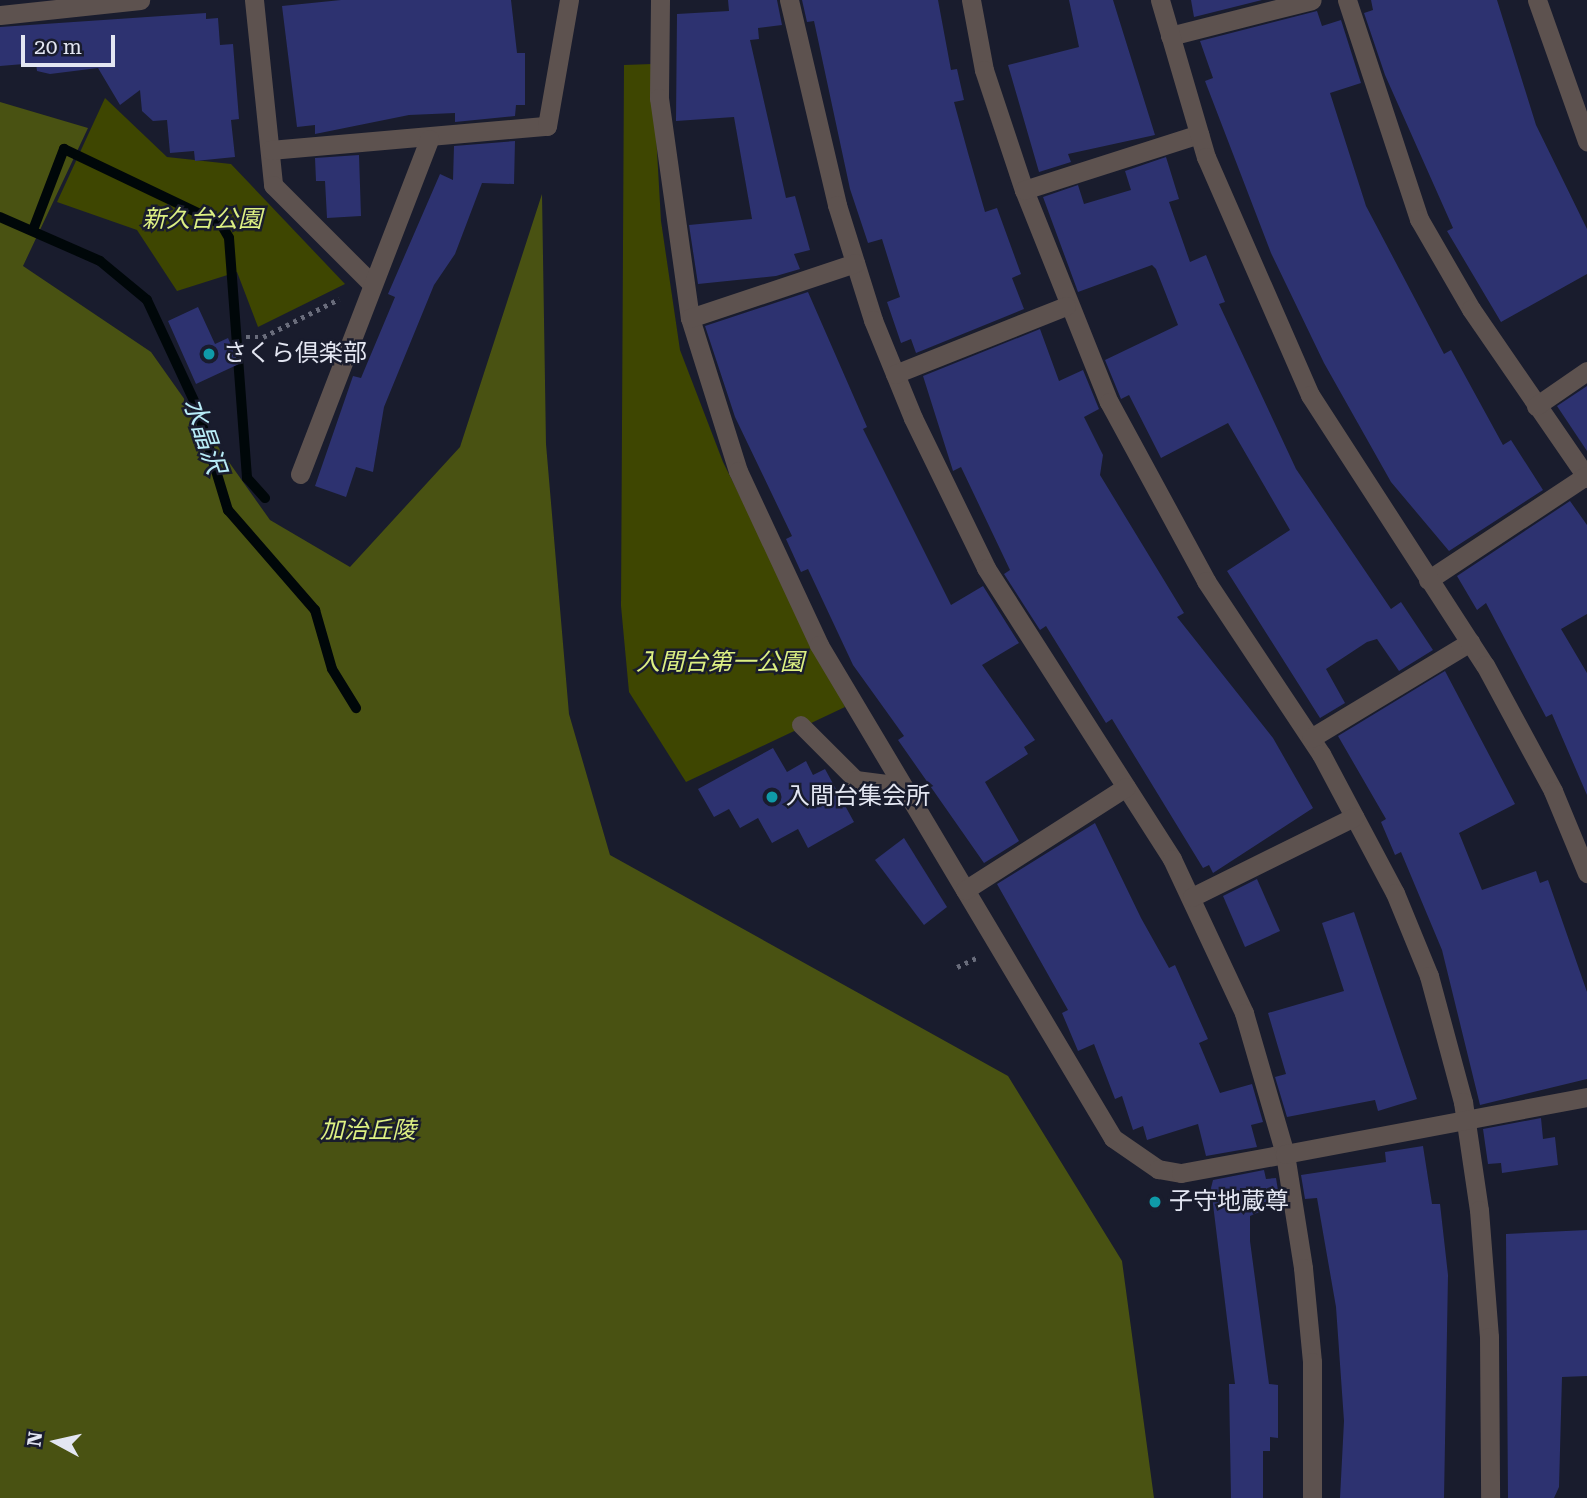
<!DOCTYPE html>
<meta charset="utf-8">
<style>
body{margin:0}
#map{position:relative;width:1587px;height:1498px;overflow:hidden;background:#191c2d;font-family:"Roboto Serif","Noto Sans JP",serif}
div>[style]{position:absolute}
.green>*{inset:0;background:#3e4601}
.forest>*{inset:0;background:#495212}
.stream>*{height:10px;margin:-5px;padding:0 5px;transform-origin:5px;border-radius:5px;background:#000709}
.building>*{inset:0;background:#2d3270}
.path>*{height:4.5px;margin-top:-2.25px;transform-origin:0;background:repeating-linear-gradient(90deg,#696c7b 0 3.5px,transparent 0 8.5px)}
.service>*{height:18px;margin:-9px;padding:0 9px;transform-origin:9px;border-radius:9px;background:#5d524f}
.minor>*{height:19px;margin:-9.5px;padding:0 9.5px;transform-origin:9.5px;border-radius:9.5px;background:#5d524f}
.tertiary>*{height:19px;margin:-9.5px;padding:0 9.5px;transform-origin:9.5px;border-radius:9.5px;background:#5d524f}
.dots>*{width:19px;height:19px;translate:-50% -50%;box-sizing:border-box;border:4px solid #191c2d;border-radius:50%}
span{translate:-50% -50%;white-space:nowrap;text-align:center;line-height:1.15;-webkit-text-stroke:5px #191c2d;paint-order:stroke}
.park-label{font-size:24px;color:#ddf083;font-style:italic}
.poi-label{font-size:24px;color:#e3e6f2}
.left{translate:0 -50%;text-align:left}
.water-label{font-size:26px;color:#b8ecf7;font-style:italic}
.north{position:absolute;left:21px;top:1407px;width:70px;height:70px;-webkit-text-stroke:5px #191c2d;paint-order:stroke;rotate:278deg;font-size:19px;font-weight:700;line-height:28px;text-align:center;color:#e3e6f2}
.north::after{content:'';display:block;margin:auto;width:24px;height:32px;background:#e3e6f2;clip-path:polygon(50% 0,100% 100%,50% 72%,0 100%)}
.scale{position:absolute;left:21px;top:35px;width:94px;height:32px;box-sizing:border-box;border:4px solid #e3e6f2;border-top:0;padding-left:9px;font-size:21px;line-height:24px;white-space:nowrap;color:#e3e6f2;-webkit-text-stroke:5px #191c2d;paint-order:stroke}
</style>
<div id="map">
<div class="green">
<i style="clip-path:polygon(652px 64px,661px 221px,680px 350px,723px 462px,845px 707px,686px 782px,629px 692px,621px 606px,624px 65px)"></i>
<i style="clip-path:polygon(105px 98px,167px 157px,231px 164px,345px 284px,258px 327px,237px 272px,177px 291px,137px 230px,57px 202px)"></i>
</div>
<div class="forest">
<i style="clip-path:polygon(0 102px,88px 128px,23px 266px,151px 352px,270px 520px,350px 567px,460px 447px,542px 194px,546px 444px,569px 714px,610px 855px,1008px 1076px,1122px 1261px,1154px 1498px,0 1498px)"></i>
</div>
<div class="stream">
<i style="left:0;top:217px;width:109px;rotate:23.7deg"></i>
<i style="left:100px;top:261px;width:61px;rotate:39.7deg"></i>
<i style="left:147px;top:300px;width:116px;rotate:65deg"></i>
<i style="left:196px;top:405px;width:110px;rotate:73.1deg"></i>
<i style="left:228px;top:510px;width:133px;rotate:49deg"></i>
<i style="left:315px;top:610px;width:61px;rotate:73.9deg"></i>
<i style="left:332px;top:669px;width:46px;rotate:58.4deg"></i>
<i style="left:33px;top:230px;width:87px;rotate:-69.1deg"></i>
<i style="left:64px;top:149px;width:174px;rotate:25.5deg"></i>
<i style="left:221px;top:224px;width:16px;rotate:60deg"></i>
<i style="left:229px;top:238px;width:241px;rotate:85.7deg"></i>
<i style="left:247px;top:478px;width:27px;rotate:48deg"></i>
</div>
<div class="building">
<i style="clip-path:polygon(341px 0,511px 0,517px 53px,525px 53px,525px 105px,516px 105px,515px 116px,455px 122px,455px 113px,409px 115px,315px 134px,315px 125px,297px 127px,282px 6px)"></i>
<i style="clip-path:polygon(728px 0,777px 0,782px 25px,758px 28px,759px 39px,750px 40px,786px 198px,795px 196px,810px 250px,794px 254px,800px 269px,776px 276px,698px 284px,689px 225px,752px 219px,734px 117px,676px 121px,677px 14px,729px 11px)"></i>
<i style="clip-path:polygon(802px 0,938px 0,951px 70px,957px 69px,964px 100px,954px 102px,968px 153px,985px 212px,997px 208px,1021px 274px,1012px 278px,1024px 309px,916px 353px,911px 339px,901px 343px,887px 302px,900px 297px,882px 239px,868px 243px,850px 189px,814px 21px,807px 22px)"></i>
<i style="clip-path:polygon(1069px 0,1113px 0,1155px 135px,1068px 154px,1071px 162px,1039px 172px,1008px 65px,1079px 47px)"></i>
<i style="clip-path:polygon(1191px 0,1262px 0,1194px 17px)"></i>
<i style="clip-path:polygon(1371px 0,1497px 0,1536px 125px,1587px 229px,1587px 274px,1501px 322px,1447px 231px,1453px 228px,1385px 75px,1364px 13px,1373px 10px)"></i>
<i style="clip-path:polygon(1317px 11px,1322px 26px,1341px 20px,1361px 83px,1330px 93px,1366px 206px,1444px 354px,1451px 350px,1503px 445px,1511px 440px,1543px 490px,1449px 551px,1391px 482px,1324px 363px,1271px 253px,1205px 81px,1213px 78px,1200px 41px)"></i>
<i style="clip-path:polygon(206px 13px,206px 19px,218px 18px,220px 45px,233px 44px,239px 119px,231px 120px,235px 157px,195px 161px,194px 151px,170px 153px,167px 120px,153px 121px,142px 111px,140px 90px,120px 105px,98px 68px,50px 74px,37px 71px,36px 63px,0 66px,0 27px)"></i>
<i style="clip-path:polygon(515px 141px,514px 184px,482px 183px,455px 254px,434px 285px,384px 407px,373px 472px,356px 467px,346px 497px,315px 486px,353px 376px,361px 378px,395px 297px,388px 294px,440px 174px,453px 180px,454px 146px)"></i>
<i style="clip-path:polygon(359px 155px,361px 216px,327px 218px,325px 181px,316px 181px,315px 158px)"></i>
<i style="clip-path:polygon(1166px 157px,1179px 199px,1169px 202px,1190px 262px,1206px 255px,1225px 302px,1219px 304px,1296px 469px,1391px 609px,1401px 602px,1433px 650px,1399px 671px,1377px 639px,1367px 642px,1326px 669px,1345px 703px,1320px 718px,1227px 571px,1290px 530px,1228px 423px,1161px 458px,1129px 395px,1121px 399px,1105px 360px,1178px 325px,1156px 269px,1152px 265px,1078px 292px,1043px 197px,1078px 185px,1084px 204px,1131px 190px,1125px 171px)"></i>
<i style="clip-path:polygon(808px 292px,867px 427px,863px 429px,951px 605px,983px 586px,1019px 643px,982px 665px,1035px 740px,1024px 747px,1028px 754px,985px 782px,1019px 841px,984px 863px,898px 740px,904px 736px,853px 665px,808px 569px,801px 572px,786px 539px,792px 536px,735px 417px,705px 326px)"></i>
<i style="clip-path:polygon(198px 307px,215px 344px,228px 338px,239px 364px,196px 384px,168px 321px)"></i>
<i style="clip-path:polygon(1040px 329px,1059px 381px,1083px 370px,1099px 409px,1084px 417px,1103px 455px,1100px 475px,1184px 613px,1177px 617px,1273px 738px,1313px 808px,1213px 873px,1209px 865px,1203px 868px,1112px 719px,1106px 723px,1046px 626px,1040px 630px,1004px 574px,1010px 570px,961px 467px,953px 471px,923px 376px)"></i>
<i style="clip-path:polygon(1587px 386px,1587px 451px,1557px 406px)"></i>
<i style="clip-path:polygon(1570px 501px,1587px 525px,1587px 614px,1561px 629px,1587px 673px,1587px 795px,1552px 714px,1546px 717px,1486px 603px,1477px 610px,1457px 576px)"></i>
<i style="clip-path:polygon(1445px 671px,1515px 804px,1459px 833px,1482px 890px,1536px 871px,1540px 883px,1548px 880px,1587px 992px,1587px 1079px,1480px 1105px,1442px 950px,1401px 852px,1395px 855px,1381px 822px,1386px 819px,1338px 736px)"></i>
<i style="clip-path:polygon(773px 748px,787px 772px,806px 761px,813px 775px,825px 769px,854px 822px,808px 848px,798px 829px,772px 843px,758px 818px,740px 828px,729px 809px,714px 817px,698px 789px)"></i>
<i style="clip-path:polygon(1095px 823px,1141px 918px,1169px 968px,1175px 965px,1208px 1039px,1199px 1043px,1220px 1093px,1252px 1084px,1263px 1122px,1251px 1125px,1257px 1147px,1206px 1156px,1198px 1124px,1147px 1140px,1143px 1126px,1133px 1130px,1122px 1096px,1115px 1099px,1094px 1044px,1078px 1051px,1062px 1013px,1068px 1010px,997px 884px)"></i>
<i style="clip-path:polygon(904px 838px,947px 907px,924px 925px,875px 860px)"></i>
<i style="clip-path:polygon(1257px 879px,1280px 931px,1245px 947px,1223px 896px)"></i>
<i style="clip-path:polygon(1354px 912px,1417px 1099px,1378px 1111px,1375px 1100px,1287px 1117px,1275px 1077px,1286px 1074px,1268px 1013px,1344px 991px,1322px 923px)"></i>
<i style="clip-path:polygon(1541px 1118px,1543px 1139px,1555px 1137px,1558px 1165px,1502px 1173px,1501px 1163px,1488px 1164px,1483px 1129px)"></i>
<i style="clip-path:polygon(1423px 1146px,1432px 1204px,1440px 1204px,1448px 1275px,1444px 1498px,1340px 1498px,1344px 1421px,1336px 1307px,1317px 1198px,1305px 1199px,1301px 1175px,1386px 1162px,1385px 1152px)"></i>
<i style="clip-path:polygon(1264px 1170px,1266px 1179px,1276px 1178px,1280px 1203px,1250px 1216px,1250px 1241px,1269px 1384px,1278px 1385px,1278px 1438px,1270px 1437px,1270px 1451px,1263px 1451px,1263px 1498px,1231px 1498px,1229px 1384px,1235px 1384px,1211px 1188px,1213px 1180px)"></i>
<i style="clip-path:polygon(1587px 1230px,1587px 1376px,1562px 1377px,1559px 1487px,1554px 1498px,1508px 1498px,1506px 1234px)"></i>
</div>
<div class="path">
<i style="left:246px;top:337px;width:17px"></i>
<i style="left:263px;top:337px;width:85px;rotate:-26.6deg"></i>
<i style="left:782px;top:671px;width:20px;rotate:-33deg"></i>
<i style="left:957px;top:967px;width:21px;rotate:-25deg"></i>
</div>
<div class="service">
<i style="left:801px;top:725px;width:78px;rotate:45deg"></i>
<i style="left:856px;top:780px;width:47px;rotate:7.3deg"></i>
</div>
<div class="minor">
<i style="left:254px;top:0;width:186px;rotate:84.1deg"></i>
<i style="left:273px;top:185px;width:139px;rotate:45deg"></i>
<i style="left:660px;top:0;width:98px;rotate:90.6deg"></i>
<i style="left:659px;top:98px;width:222px;rotate:82deg"></i>
<i style="left:690px;top:318px;width:160px;rotate:72.6deg"></i>
<i style="left:738px;top:471px;width:192px;rotate:65deg"></i>
<i style="left:819px;top:645px;width:574px;rotate:59.19deg"></i>
<i style="left:1113px;top:1138px;width:55px;rotate:34.6deg"></i>
<i style="left:1158px;top:1169px;width:23px;rotate:10deg"></i>
<i style="left:1181px;top:1173px;width:106px;rotate:-10.4deg"></i>
<i style="left:789px;top:0;width:211px;rotate:76.8deg"></i>
<i style="left:837px;top:205px;width:121px;rotate:72.6deg"></i>
<i style="left:873px;top:320px;width:106px;rotate:67.8deg"></i>
<i style="left:913px;top:418px;width:167px;rotate:64deg"></i>
<i style="left:986px;top:568px;width:345px;rotate:57.4deg"></i>
<i style="left:1172px;top:859px;width:170px;rotate:64.9deg"></i>
<i style="left:1244px;top:1013px;width:147px;rotate:73.8deg"></i>
<i style="left:1285px;top:1154px;width:115px;rotate:81deg"></i>
<i style="left:1303px;top:1268px;width:94px;rotate:84.5deg"></i>
<i style="left:1312px;top:1362px;width:136px;rotate:90deg"></i>
<i style="left:971px;top:0;width:71px;rotate:79.5deg"></i>
<i style="left:984px;top:70px;width:126px;rotate:71.6deg"></i>
<i style="left:1024px;top:190px;width:228px;rotate:68.2deg"></i>
<i style="left:1109px;top:402px;width:204px;rotate:61.5deg"></i>
<i style="left:1206px;top:581px;width:208px;rotate:56.4deg"></i>
<i style="left:1321px;top:754px;width:157px;rotate:62deg"></i>
<i style="left:1395px;top:893px;width:90px;rotate:67.7deg"></i>
<i style="left:1429px;top:976px;width:131px;rotate:74.9deg"></i>
<i style="left:1463px;top:1102px;width:109px;rotate:81.6deg"></i>
<i style="left:1479px;top:1210px;width:127px;rotate:85.5deg"></i>
<i style="left:1489px;top:1337px;width:161px;rotate:89.6deg"></i>
<i style="left:1347px;top:0;width:231px;rotate:71.8deg"></i>
<i style="left:1419px;top:219px;width:104px;rotate:60deg"></i>
<i style="left:1471px;top:309px;width:205px;rotate:55.5deg"></i>
<i style="left:1537px;top:0;width:150px;rotate:70.5deg"></i>
<i style="left:0;top:15px;width:141px;rotate:-6.1deg"></i>
<i style="left:1170px;top:36px;width:146px;rotate:-14.2deg"></i>
<i style="left:270px;top:150px;width:278px;rotate:-5deg"></i>
<i style="left:547px;top:126px;width:128px;rotate:-80.1deg"></i>
<i style="left:1024px;top:190px;width:184px;rotate:-17.7deg"></i>
<i style="left:690px;top:318px;width:174px;rotate:-18.4deg"></i>
<i style="left:895px;top:374px;width:184px;rotate:-21.7deg"></i>
<i style="left:1536px;top:406px;width:62px;rotate:-34.5deg"></i>
<i style="left:300px;top:474px;width:359px;rotate:-68.9deg"></i>
<i style="left:1428px;top:580px;width:189px;rotate:-33.4deg"></i>
<i style="left:1311px;top:738px;width:186px;rotate:-31.1deg"></i>
<i style="left:965px;top:890px;width:191px;rotate:-32.6deg"></i>
<i style="left:1192px;top:897px;width:181px;rotate:-26.3deg"></i>
</div>
<div class="tertiary">
<i style="left:1160px;top:0;width:164px;rotate:73.7deg"></i>
<i style="left:1206px;top:157px;width:260px;rotate:66.4deg"></i>
<i style="left:1310px;top:395px;width:322px;rotate:57.1deg"></i>
<i style="left:1485px;top:665px;width:143px;rotate:61.6deg"></i>
<i style="left:1553px;top:791px;width:89px;rotate:67.5deg"></i>
<i style="left:1285px;top:1154px;width:307px;rotate:-10.7deg"></i>
</div>
<div class="dots">
<i style="left:209px;top:354px;background:#0f9aa8"></i>
<i style="left:772px;top:797px;background:#0f9aa8"></i>
<i style="left:1155px;top:1202px;background:#0f9aa8"></i>
</div>
<div class="park-label">
<span style="left:202px;top:220px">新久台公園</span>
<span style="left:720px;top:663px">入間台第一公園</span>
<span style="left:368px;top:1131px">加治丘陵</span>
</div>
<div class="poi-label">
<span class="left" style="left:223px;top:354px">さくら倶楽部</span>
<span class="left" style="left:786px;top:797px">入間台集会所</span>
<span class="left" style="left:1169px;top:1202px">子守地蔵尊</span>
</div>
<div class="water-label">
<span style="left:204px;top:436px;rotate:71deg">水晶沢</span>
</div>
<div class="north">N</div>
<div class="scale">20 m</div>
</div>
